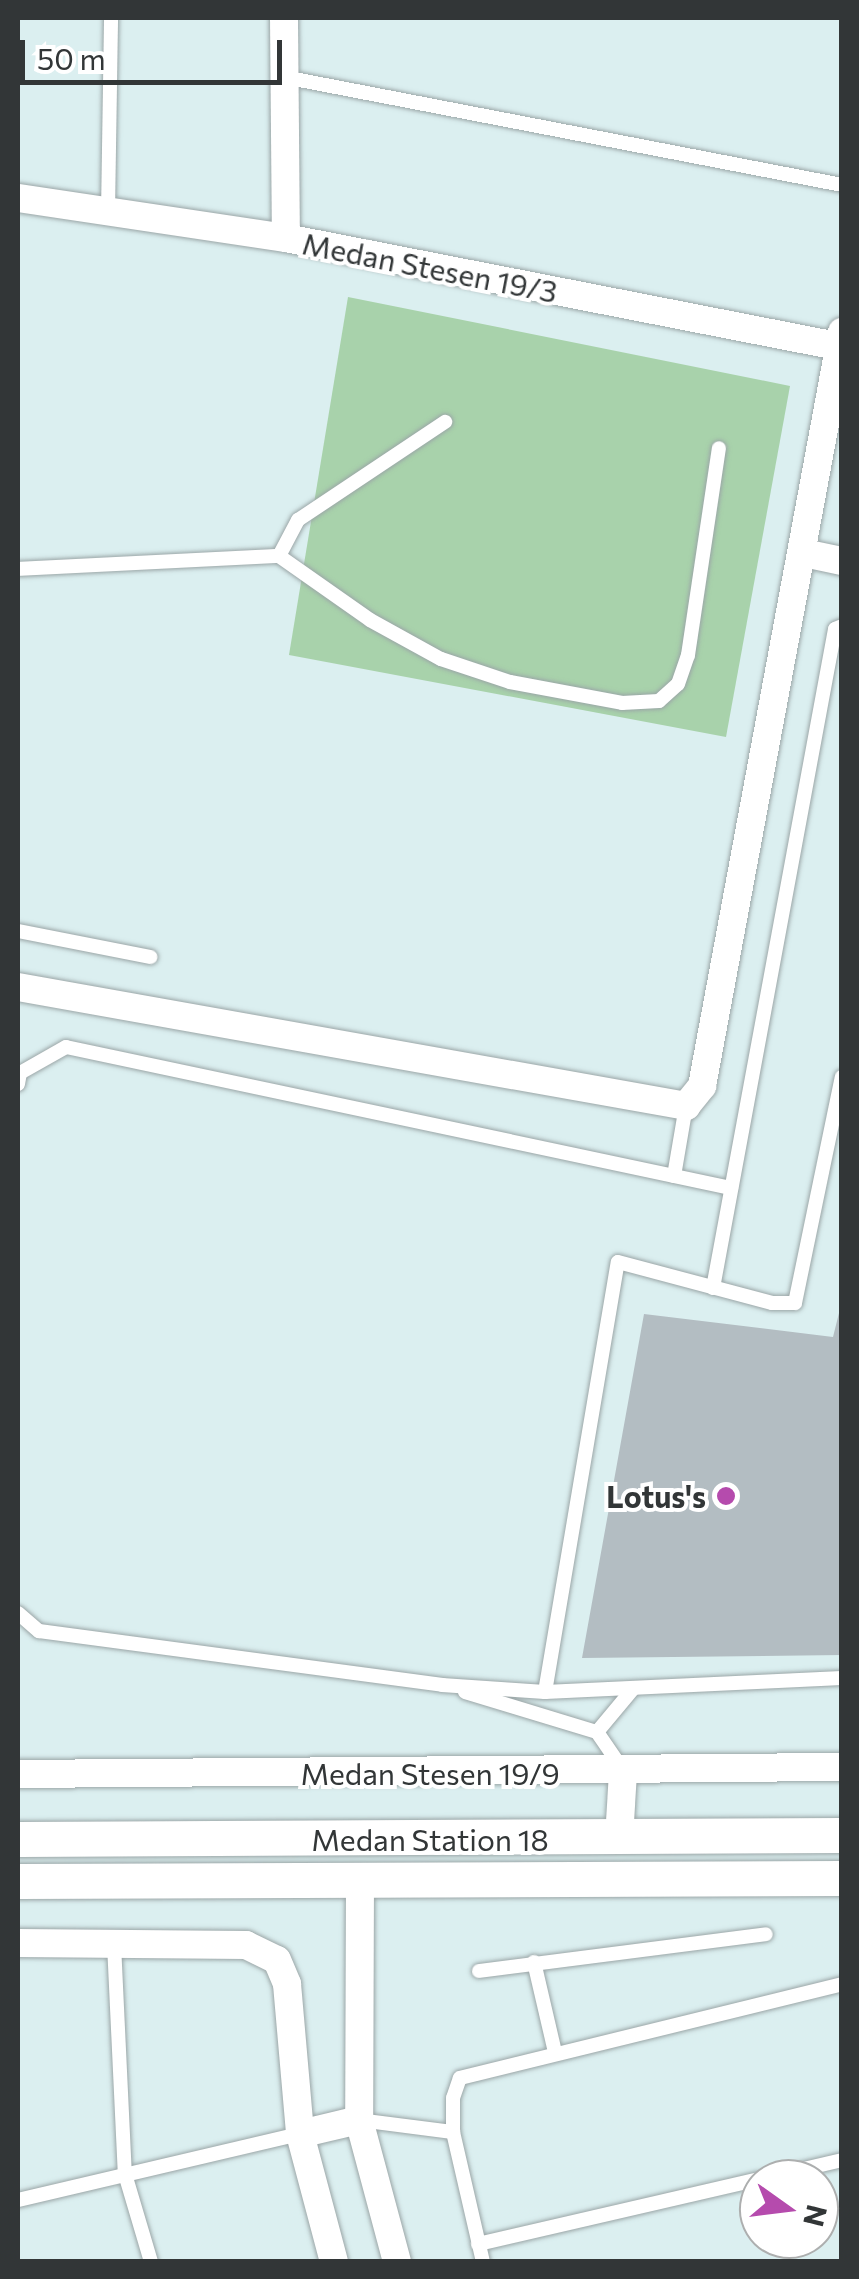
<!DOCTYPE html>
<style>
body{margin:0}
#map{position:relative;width:859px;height:2279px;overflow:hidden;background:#f0fcfc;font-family:Commissioner,sans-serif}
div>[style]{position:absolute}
.built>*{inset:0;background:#dbeff0}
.green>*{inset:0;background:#a8d2ab}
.building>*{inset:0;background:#b3bdc2}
.roads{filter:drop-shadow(0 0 2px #9ba6a7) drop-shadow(0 0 2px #9ba6a7)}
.service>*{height:14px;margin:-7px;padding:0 7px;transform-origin:7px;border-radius:7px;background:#fff}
.minor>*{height:28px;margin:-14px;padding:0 14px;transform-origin:14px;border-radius:14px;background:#fff}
.tertiary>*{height:35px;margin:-17.5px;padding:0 17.5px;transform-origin:17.5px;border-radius:17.5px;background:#fff}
.dots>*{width:28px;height:28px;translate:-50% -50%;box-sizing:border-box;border:5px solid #fff;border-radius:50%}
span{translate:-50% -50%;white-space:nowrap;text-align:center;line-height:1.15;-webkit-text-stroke:8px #fff;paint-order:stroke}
.street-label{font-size:30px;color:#323637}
.poi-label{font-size:30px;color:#323637;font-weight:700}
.right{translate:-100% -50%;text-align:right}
.frame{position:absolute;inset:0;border:20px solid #323637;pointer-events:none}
.north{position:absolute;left:739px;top:2159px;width:100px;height:100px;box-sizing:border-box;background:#fff;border:2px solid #adafaf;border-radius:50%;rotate:104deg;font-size:28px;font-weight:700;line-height:40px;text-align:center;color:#323637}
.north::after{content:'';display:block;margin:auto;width:35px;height:45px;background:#b54bad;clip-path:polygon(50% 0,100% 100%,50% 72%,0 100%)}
.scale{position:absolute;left:20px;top:40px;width:262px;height:45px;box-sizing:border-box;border:5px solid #323637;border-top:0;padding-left:12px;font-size:30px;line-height:35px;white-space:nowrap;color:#323637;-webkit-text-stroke:8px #fff;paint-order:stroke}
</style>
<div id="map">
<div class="built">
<i style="clip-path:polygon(evenodd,18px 18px,841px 18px,841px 2261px,18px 2261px,18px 18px,759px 2179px,819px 2179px,819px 2239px,759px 2239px,759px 2179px)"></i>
</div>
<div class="green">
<i style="clip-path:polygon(348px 297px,790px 386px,726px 737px,289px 655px)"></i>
</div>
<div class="building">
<i style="clip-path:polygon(842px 1301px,842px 1655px,582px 1658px,644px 1314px,833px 1337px)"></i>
</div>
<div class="roads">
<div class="service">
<i style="left:284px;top:77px;width:568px;rotate:10.95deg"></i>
<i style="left:108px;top:212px;width:194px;rotate:-89.1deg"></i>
<i style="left:279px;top:556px;width:41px;rotate:-62.2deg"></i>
<i style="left:298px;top:520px;width:177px;rotate:-33.7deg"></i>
<i style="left:18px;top:569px;width:261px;rotate:-2.9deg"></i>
<i style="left:279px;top:556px;width:111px;rotate:35.1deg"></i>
<i style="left:370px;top:620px;width:81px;rotate:28.8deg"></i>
<i style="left:441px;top:659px;width:73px;rotate:18.4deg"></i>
<i style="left:510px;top:682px;width:114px;rotate:10.6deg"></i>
<i style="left:622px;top:703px;width:37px;rotate:-3deg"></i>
<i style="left:659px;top:701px;width:25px;rotate:-42deg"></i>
<i style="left:678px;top:684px;width:31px;rotate:-71deg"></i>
<i style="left:688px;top:655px;width:209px;rotate:-81.5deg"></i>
<i style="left:18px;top:931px;width:135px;rotate:11.1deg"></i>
<i style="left:18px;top:1084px;width:11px;rotate:-80deg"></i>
<i style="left:20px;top:1073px;width:53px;rotate:-29.5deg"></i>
<i style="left:66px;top:1047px;width:680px;rotate:11.97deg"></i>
<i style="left:674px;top:1176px;width:71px;rotate:-80.3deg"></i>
<i style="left:713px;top:1288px;width:670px;rotate:-79.51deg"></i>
<i style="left:835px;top:629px;width:8px;rotate:-23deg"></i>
<i style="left:18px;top:1613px;width:28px;rotate:41deg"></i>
<i style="left:39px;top:1631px;width:407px;rotate:7.6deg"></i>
<i style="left:442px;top:1685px;width:103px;rotate:3.9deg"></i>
<i style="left:545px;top:1692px;width:297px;rotate:-2.7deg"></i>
<i style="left:465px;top:1692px;width:138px;rotate:16.9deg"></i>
<i style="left:597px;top:1732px;width:46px;rotate:55.6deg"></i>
<i style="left:545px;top:1692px;width:436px;rotate:-80.4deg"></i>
<i style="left:618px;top:1262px;width:159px;rotate:14.9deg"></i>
<i style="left:772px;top:1303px;width:23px"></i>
<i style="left:795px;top:1303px;width:231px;rotate:-78.3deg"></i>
<i style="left:597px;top:1732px;width:56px;rotate:-50.1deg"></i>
<i style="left:114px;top:1944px;width:230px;rotate:87.3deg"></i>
<i style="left:125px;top:2174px;width:92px;rotate:73.5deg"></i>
<i style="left:534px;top:1962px;width:92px;rotate:76.9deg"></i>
<i style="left:479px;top:1971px;width:289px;rotate:-7.3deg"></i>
<i style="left:359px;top:2120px;width:95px;rotate:7.3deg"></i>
<i style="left:761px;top:2179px;width:83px;rotate:-13.2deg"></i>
<i style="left:18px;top:2200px;width:290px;rotate:-13.2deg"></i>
<i style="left:478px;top:2244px;width:288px;rotate:-13deg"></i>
<i style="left:483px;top:2262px;width:133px;rotate:-103deg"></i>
<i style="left:453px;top:2132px;width:34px;rotate:-90deg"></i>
<i style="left:453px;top:2098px;width:21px;rotate:-71deg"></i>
<i style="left:460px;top:2078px;width:393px;rotate:-13.8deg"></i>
</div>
<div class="minor">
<i style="left:284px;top:18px;width:220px;rotate:89.5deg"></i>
<i style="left:18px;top:198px;width:271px;rotate:8.5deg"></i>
<i style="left:286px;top:238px;width:567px;rotate:11.09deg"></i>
<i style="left:804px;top:553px;width:39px;rotate:12deg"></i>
<i style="left:18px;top:987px;width:679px;rotate:10.1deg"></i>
<i style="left:686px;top:1106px;width:26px;rotate:-51deg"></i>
<i style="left:702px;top:1086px;width:767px;rotate:-79.48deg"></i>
<i style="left:18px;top:1774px;width:824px;rotate:-0.49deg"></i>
<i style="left:619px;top:1839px;width:68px;rotate:-86.6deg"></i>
<i style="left:360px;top:1880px;width:240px;rotate:90.2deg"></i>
<i style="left:359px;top:2120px;width:147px;rotate:75deg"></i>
<i style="left:18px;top:1943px;width:228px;rotate:0.5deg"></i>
<i style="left:246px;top:1945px;width:34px;rotate:26deg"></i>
<i style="left:277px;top:1960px;width:26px;rotate:67deg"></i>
<i style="left:287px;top:1984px;width:151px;rotate:85deg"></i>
<i style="left:300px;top:2134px;width:132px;rotate:75.1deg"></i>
<i style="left:300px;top:2134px;width:61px;rotate:-13.3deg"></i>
</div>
<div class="tertiary">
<i style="left:18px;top:1839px;width:824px;rotate:-0.28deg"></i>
<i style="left:18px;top:1881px;width:824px;rotate:-0.21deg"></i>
</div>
</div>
<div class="dots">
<i style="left:726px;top:1496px;background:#b54bad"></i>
</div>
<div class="street-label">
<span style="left:430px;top:267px;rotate:11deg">Medan Stesen 19/3</span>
<span style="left:430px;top:1773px">Medan Stesen 19/9</span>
<span style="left:430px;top:1839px">Medan Station 18</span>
</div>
<div class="poi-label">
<span class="right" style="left:706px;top:1496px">Lotus's</span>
</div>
<div class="frame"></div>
<div class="north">N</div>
<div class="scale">50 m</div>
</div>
